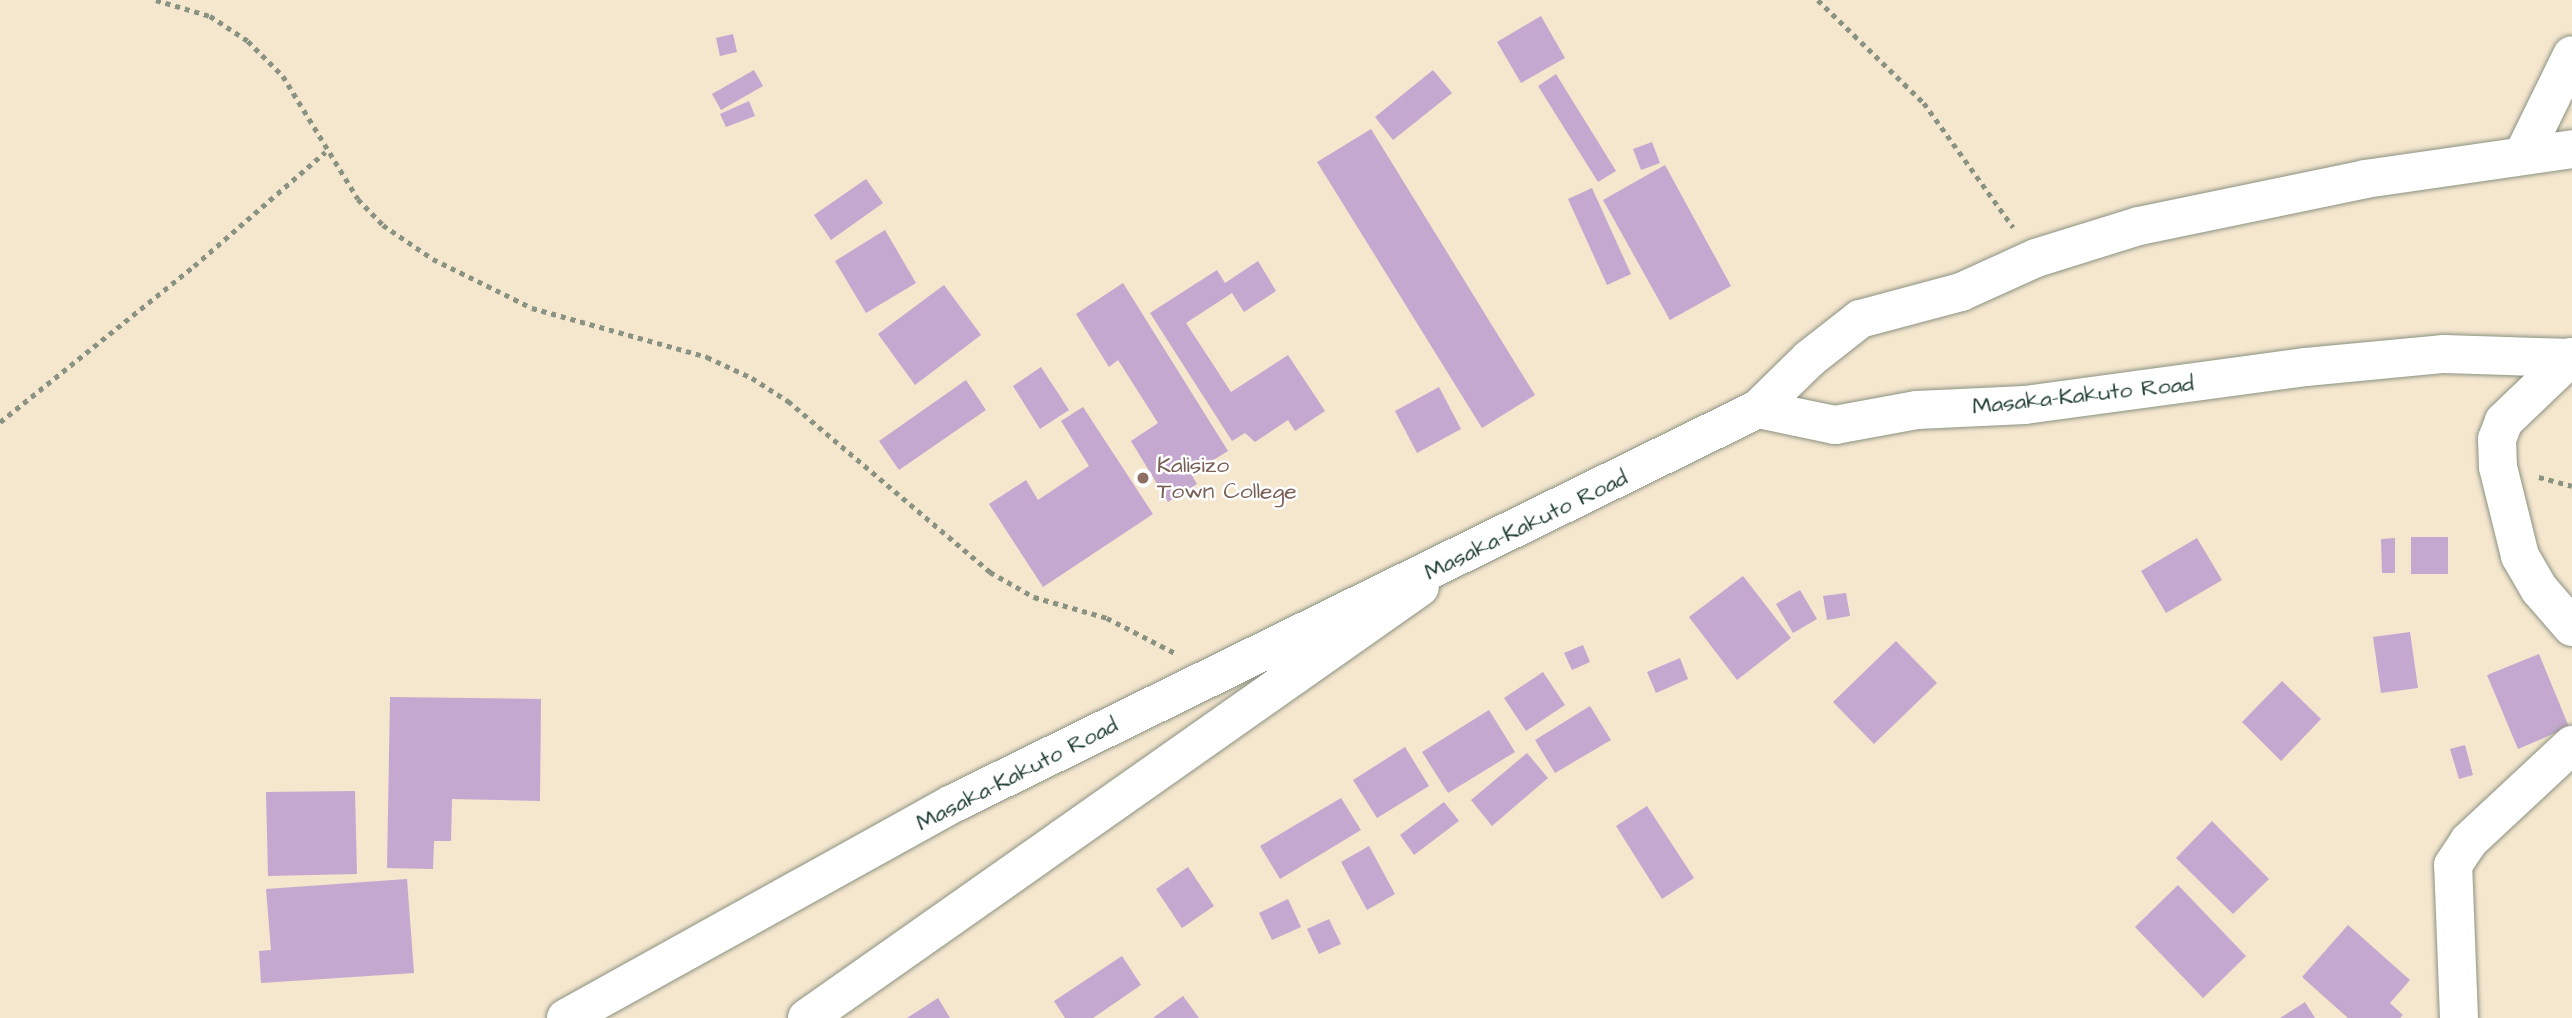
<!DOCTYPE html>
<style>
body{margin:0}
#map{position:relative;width:2572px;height:1018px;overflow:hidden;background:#f5e6ce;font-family:"Architects Daughter",sans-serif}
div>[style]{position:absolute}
.building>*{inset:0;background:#c4a8cf}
.path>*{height:4.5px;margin-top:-2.25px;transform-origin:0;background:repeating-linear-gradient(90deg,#8a9281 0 5px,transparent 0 10px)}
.roads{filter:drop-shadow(0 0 2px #8a9281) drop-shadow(0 0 2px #8a9281)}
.minor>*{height:38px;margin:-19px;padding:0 19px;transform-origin:19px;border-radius:19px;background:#fff}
.tertiary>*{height:38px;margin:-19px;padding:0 19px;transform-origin:19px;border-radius:19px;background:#fff}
.trunk>*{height:38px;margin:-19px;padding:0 19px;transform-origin:19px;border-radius:19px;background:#fff}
.dots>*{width:19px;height:19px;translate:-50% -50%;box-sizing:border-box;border:4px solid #fff;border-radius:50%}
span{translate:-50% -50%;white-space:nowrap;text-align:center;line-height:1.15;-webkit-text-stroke:5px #fff;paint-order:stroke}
.street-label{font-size:23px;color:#1f3d34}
.education-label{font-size:23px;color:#785e54}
.left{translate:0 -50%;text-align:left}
</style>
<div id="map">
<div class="building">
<i style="clip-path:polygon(1541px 16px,1565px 58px,1521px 83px,1497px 42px)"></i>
<i style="clip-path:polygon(733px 34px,737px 52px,720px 56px,716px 38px)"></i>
<i style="clip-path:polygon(754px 70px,763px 86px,721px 110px,712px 94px)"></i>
<i style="clip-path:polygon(1433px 70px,1452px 93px,1393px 140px,1375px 117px)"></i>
<i style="clip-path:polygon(1556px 74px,1616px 171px,1598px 182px,1538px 86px)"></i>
<i style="clip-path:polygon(749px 101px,755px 116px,726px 127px,720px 114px)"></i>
<i style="clip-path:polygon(1371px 129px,1535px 395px,1482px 428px,1317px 162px)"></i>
<i style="clip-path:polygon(1652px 142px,1660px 163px,1641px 170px,1633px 149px)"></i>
<i style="clip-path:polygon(1665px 165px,1731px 286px,1670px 320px,1603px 200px)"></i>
<i style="clip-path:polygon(866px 179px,883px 203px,831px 240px,814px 215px)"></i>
<i style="clip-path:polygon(1592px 188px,1631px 274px,1607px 285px,1568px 199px)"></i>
<i style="clip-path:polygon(885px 230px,916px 283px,866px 313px,835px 261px)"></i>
<i style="clip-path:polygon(1258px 261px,1276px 291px,1244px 312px,1232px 293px,1186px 323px,1231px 392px,1288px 355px,1325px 411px,1295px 431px,1288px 420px,1255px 442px,1245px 433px,1232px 441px,1150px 313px,1217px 270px,1225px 283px)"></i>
<i style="clip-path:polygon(1123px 283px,1228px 451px,1191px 474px,1197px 484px,1168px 502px,1131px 441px,1158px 423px,1118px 360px,1109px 367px,1076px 314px)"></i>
<i style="clip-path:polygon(944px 285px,981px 335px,915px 385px,878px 334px)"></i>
<i style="clip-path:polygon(1041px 367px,1069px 410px,1040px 429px,1013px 386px)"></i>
<i style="clip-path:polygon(966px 380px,986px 410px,899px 470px,879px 441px)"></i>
<i style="clip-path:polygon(1439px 387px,1461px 429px,1417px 453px,1395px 411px)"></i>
<i style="clip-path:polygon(1083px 407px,1153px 514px,1043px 587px,989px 504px,1026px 480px,1038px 500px,1089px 466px,1061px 421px)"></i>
<i style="clip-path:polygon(2411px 537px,2448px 537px,2448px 574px,2411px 574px)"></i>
<i style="clip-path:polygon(2197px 538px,2222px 580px,2166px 613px,2141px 571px)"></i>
<i style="clip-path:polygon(2395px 538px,2395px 573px,2382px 573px,2381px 539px)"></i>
<i style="clip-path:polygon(1743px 576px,1791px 638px,1737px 680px,1689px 617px)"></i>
<i style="clip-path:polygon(1800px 590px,1817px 619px,1793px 633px,1776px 604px)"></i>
<i style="clip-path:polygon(1846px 593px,1850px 616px,1827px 620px,1823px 596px)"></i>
<i style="clip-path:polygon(2410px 632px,2418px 688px,2381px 693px,2373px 637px)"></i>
<i style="clip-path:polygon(1896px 641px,1937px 683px,1874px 744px,1833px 702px)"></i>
<i style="clip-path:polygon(1583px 645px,1590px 662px,1572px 670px,1564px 653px)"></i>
<i style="clip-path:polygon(2539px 654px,2569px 727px,2518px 749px,2487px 675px)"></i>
<i style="clip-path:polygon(1680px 658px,1688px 679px,1656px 693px,1647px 672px)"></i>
<i style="clip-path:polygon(1543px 672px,1565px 705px,1526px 731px,1504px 698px)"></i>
<i style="clip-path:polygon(2282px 681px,2321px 719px,2281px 761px,2242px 722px)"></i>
<i style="clip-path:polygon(390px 697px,541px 699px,540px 801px,452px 799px,451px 841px,434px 841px,433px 869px,387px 868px)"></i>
<i style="clip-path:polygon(1590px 706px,1611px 740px,1555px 773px,1535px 740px)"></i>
<i style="clip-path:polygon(1489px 710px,1515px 752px,1448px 793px,1422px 752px)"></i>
<i style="clip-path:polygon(2465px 745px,2473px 775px,2459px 779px,2450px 749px)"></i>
<i style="clip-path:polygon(1405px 747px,1429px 786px,1377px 818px,1353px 780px)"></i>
<i style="clip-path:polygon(1527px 753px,1548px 778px,1492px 826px,1471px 800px)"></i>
<i style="clip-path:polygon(355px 791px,357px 874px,268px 876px,266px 792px)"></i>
<i style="clip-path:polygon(1341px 798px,1361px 830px,1280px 879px,1260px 846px)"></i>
<i style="clip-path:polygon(1444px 802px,1459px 821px,1414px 855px,1400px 835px)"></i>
<i style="clip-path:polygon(1647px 806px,1694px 878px,1662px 899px,1616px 826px)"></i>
<i style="clip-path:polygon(2212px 821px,2269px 879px,2233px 914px,2176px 858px)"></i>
<i style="clip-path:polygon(1369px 846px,1395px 894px,1367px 910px,1341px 862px)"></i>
<i style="clip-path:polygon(1188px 867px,1214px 906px,1182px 928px,1156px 889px)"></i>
<i style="clip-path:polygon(407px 879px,414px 973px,261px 983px,259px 951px,271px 950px,266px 889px)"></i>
<i style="clip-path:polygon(2178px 885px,2246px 956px,2203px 998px,2135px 927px)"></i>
<i style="clip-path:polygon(1288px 899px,1301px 927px,1272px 940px,1259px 913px)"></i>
<i style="clip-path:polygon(1329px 919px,1341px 944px,1319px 954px,1307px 929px)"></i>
<i style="clip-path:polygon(2348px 925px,2410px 980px,2390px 1003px,2403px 1015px,2400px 1018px,2348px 1018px,2302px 977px)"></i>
<i style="clip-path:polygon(1122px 956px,1141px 985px,1093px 1018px,1065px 1018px,1054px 1001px)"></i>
<i style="clip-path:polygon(1183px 996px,1199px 1018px,1153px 1018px)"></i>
<i style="clip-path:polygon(938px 998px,950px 1018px,907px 1018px)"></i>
<i style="clip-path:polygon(2305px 1002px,2315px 1018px,2280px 1018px)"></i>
</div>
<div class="path">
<i style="left:156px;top:0;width:56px;rotate:16.5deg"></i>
<i style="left:210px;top:16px;width:45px;rotate:33.3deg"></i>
<i style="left:248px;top:41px;width:49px;rotate:45deg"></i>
<i style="left:283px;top:76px;width:144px;rotate:58.6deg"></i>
<i style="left:358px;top:199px;width:36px;rotate:46deg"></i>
<i style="left:383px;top:225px;width:60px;rotate:34.2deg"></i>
<i style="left:433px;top:259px;width:110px;rotate:26.3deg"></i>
<i style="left:532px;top:308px;width:182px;rotate:15.6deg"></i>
<i style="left:707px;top:357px;width:50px;rotate:25deg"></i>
<i style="left:752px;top:378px;width:43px;rotate:32.6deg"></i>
<i style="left:788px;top:401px;width:265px;rotate:40.2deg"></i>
<i style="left:990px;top:572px;width:51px;rotate:29.6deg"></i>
<i style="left:1034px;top:597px;width:76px;rotate:16deg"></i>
<i style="left:1107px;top:618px;width:76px;rotate:27.2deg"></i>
<i style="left:1818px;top:0;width:148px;rotate:44.2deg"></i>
<i style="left:1924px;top:103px;width:153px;rotate:54.3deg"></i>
<i style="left:0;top:422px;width:249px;rotate:-38.8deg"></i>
<i style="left:194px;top:266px;width:174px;rotate:-41deg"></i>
<i style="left:2539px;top:477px;width:34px;rotate:15deg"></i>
</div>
<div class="roads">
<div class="minor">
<i style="left:2523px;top:155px;width:111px;rotate:-63.9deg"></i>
<i style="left:2571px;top:357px;width:93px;rotate:136.3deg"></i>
<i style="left:2504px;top:421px;width:19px;rotate:111deg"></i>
<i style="left:2497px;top:439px;width:28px;rotate:88deg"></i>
<i style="left:2498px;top:467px;width:92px;rotate:76.1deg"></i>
<i style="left:2520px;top:556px;width:39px;rotate:60deg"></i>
<i style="left:2540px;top:590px;width:49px;rotate:49.1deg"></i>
<i style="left:807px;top:1018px;width:749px;rotate:-35.11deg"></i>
<i style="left:2459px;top:1018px;width:153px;rotate:-92.2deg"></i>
<i style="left:2453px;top:865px;width:29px;rotate:-56deg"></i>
<i style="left:2469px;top:841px;width:141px;rotate:-43deg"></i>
</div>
<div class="tertiary">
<i style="left:1758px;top:409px;width:71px;rotate:-44.4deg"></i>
<i style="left:1809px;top:359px;width:65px;rotate:-38.1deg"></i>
<i style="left:1860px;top:319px;width:105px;rotate:-15deg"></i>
<i style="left:1961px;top:292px;width:82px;rotate:-24.4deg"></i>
<i style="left:2036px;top:258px;width:108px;rotate:-17.3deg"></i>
<i style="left:2139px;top:226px;width:231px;rotate:-11.7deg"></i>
<i style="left:2365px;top:179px;width:209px;rotate:-8.2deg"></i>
</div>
<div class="trunk">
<i style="left:566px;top:1018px;width:441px;rotate:-29deg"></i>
<i style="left:952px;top:804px;width:898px;rotate:-26.11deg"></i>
<i style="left:1758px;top:409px;width:79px;rotate:11.7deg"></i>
<i style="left:1835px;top:425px;width:83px;rotate:-10.4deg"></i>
<i style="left:1917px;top:410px;width:108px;rotate:-2.7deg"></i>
<i style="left:2025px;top:405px;width:284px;rotate:-7.7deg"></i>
<i style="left:2306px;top:367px;width:139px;rotate:-5.4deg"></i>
<i style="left:2444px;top:354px;width:128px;rotate:1.8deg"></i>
</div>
</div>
<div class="dots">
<i style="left:1143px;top:478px;background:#8d6e63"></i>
</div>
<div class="street-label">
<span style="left:2083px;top:395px;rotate:-6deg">Masaka-Kakuto Road</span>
<span style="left:1526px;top:525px;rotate:-26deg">Masaka-Kakuto Road</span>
<span style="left:1017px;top:774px;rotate:-27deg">Masaka-Kakuto Road</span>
</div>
<div class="education-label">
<span class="left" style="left:1157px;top:478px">Kalisizo<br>Town College</span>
</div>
</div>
